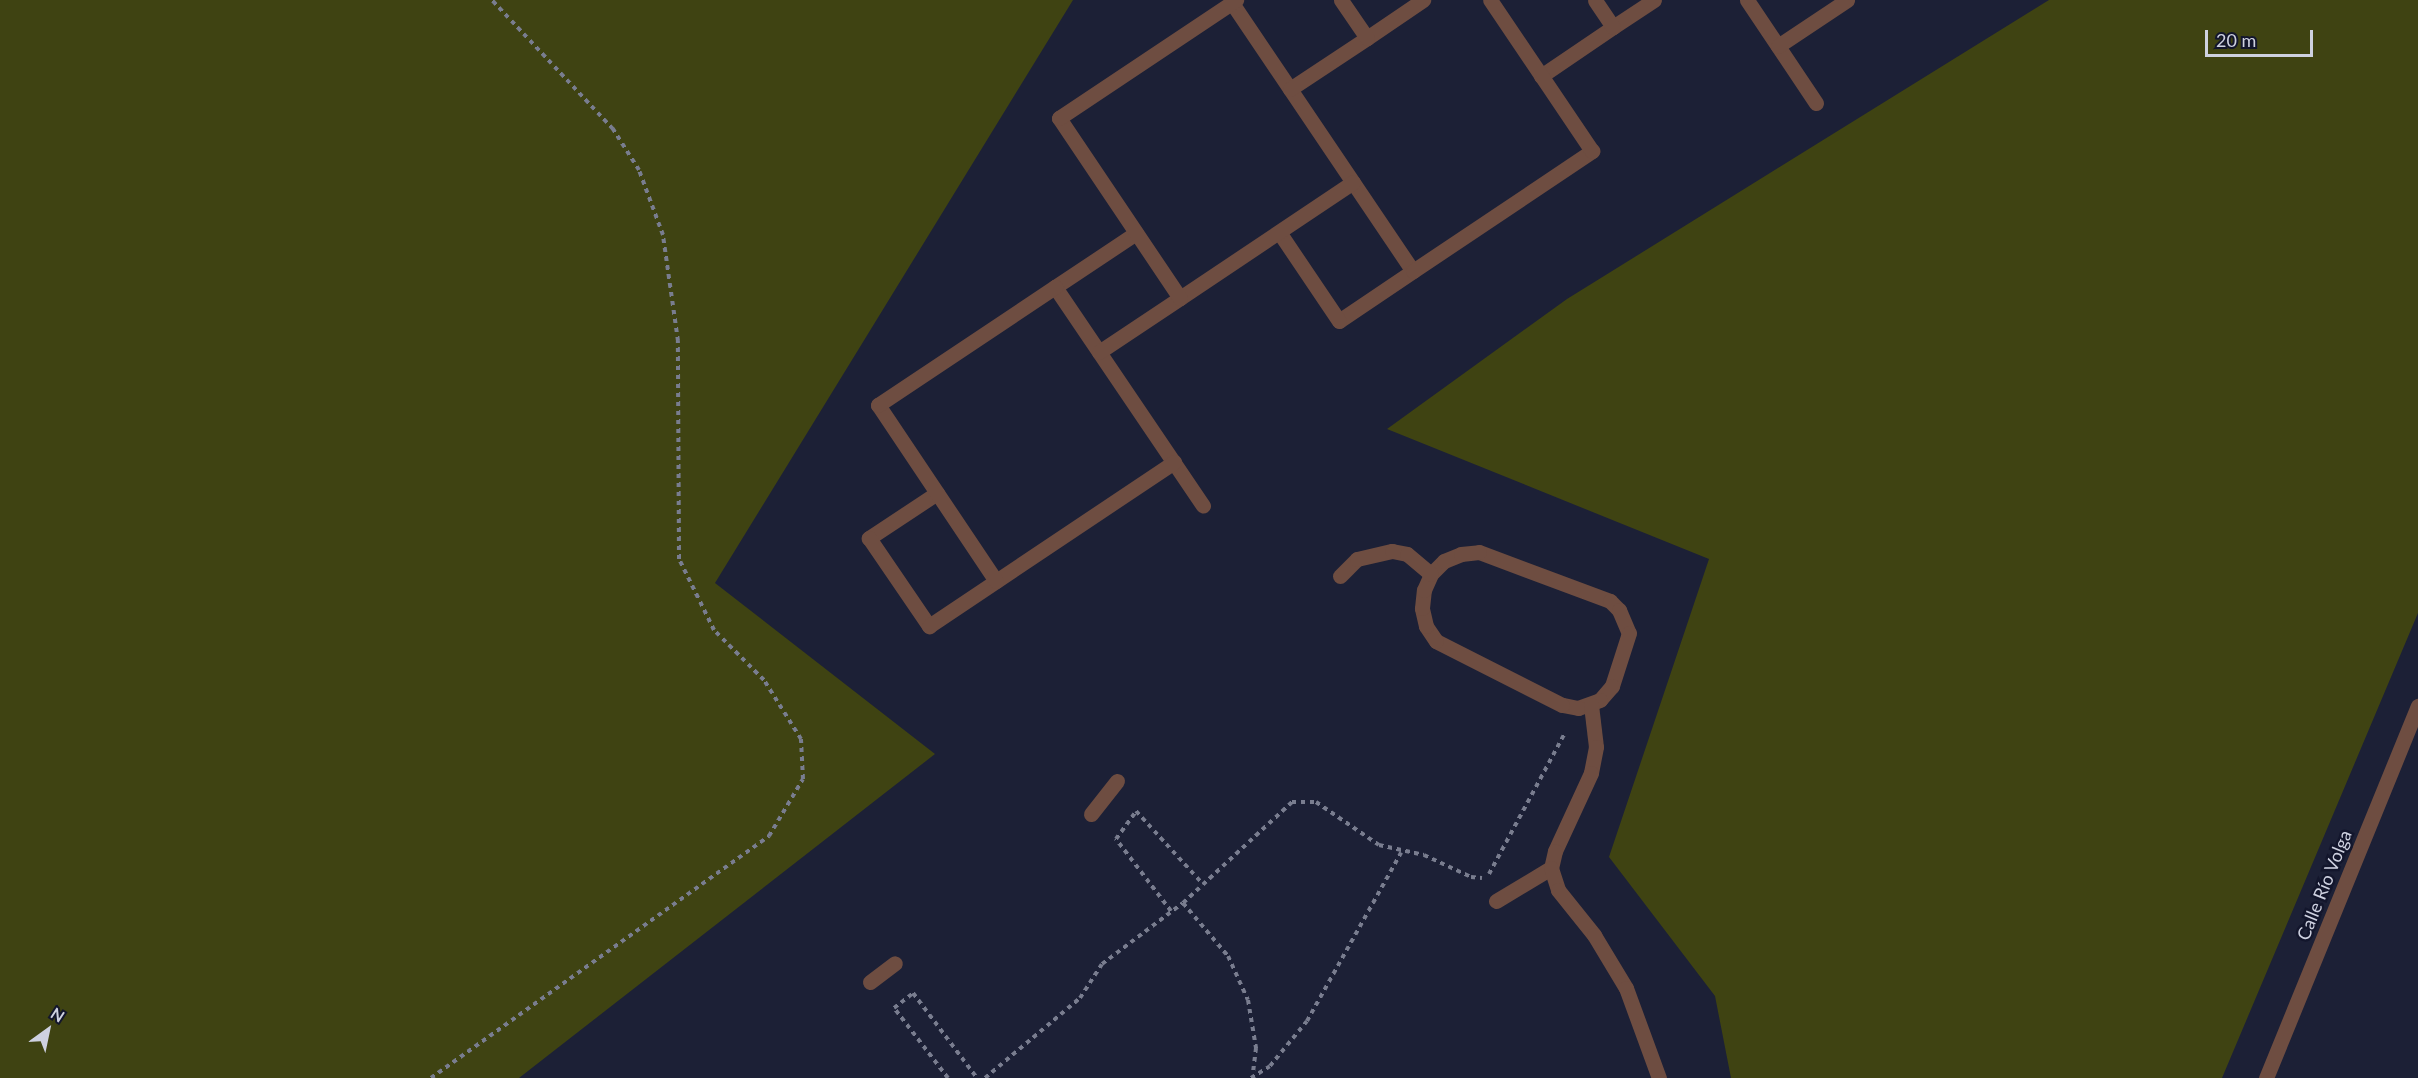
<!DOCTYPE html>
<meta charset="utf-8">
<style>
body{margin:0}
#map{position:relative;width:2418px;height:1078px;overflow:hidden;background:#1c2036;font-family:Lato,sans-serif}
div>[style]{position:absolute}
.green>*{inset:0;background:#3f4312}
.path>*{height:4px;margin-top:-2px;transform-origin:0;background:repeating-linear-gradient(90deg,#797d8f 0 4.5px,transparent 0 9px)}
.lane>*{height:15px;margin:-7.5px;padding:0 7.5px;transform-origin:7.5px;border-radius:7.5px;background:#6e4d41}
.street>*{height:15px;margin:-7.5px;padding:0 7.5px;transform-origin:7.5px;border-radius:7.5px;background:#6e4d41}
span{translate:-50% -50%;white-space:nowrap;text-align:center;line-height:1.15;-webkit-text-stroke:5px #13162c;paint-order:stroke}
.street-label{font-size:18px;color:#ced1e0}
.north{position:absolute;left:18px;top:1000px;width:60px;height:60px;-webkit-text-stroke:4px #13162c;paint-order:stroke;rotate:33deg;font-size:16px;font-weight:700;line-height:24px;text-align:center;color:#ced1e0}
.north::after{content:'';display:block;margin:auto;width:21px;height:27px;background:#ced1e0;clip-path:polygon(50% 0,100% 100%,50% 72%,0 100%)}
.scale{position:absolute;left:2205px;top:30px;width:108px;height:27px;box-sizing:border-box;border:3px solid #ced1e0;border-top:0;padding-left:8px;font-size:18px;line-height:21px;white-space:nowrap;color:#ced1e0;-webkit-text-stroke:4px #13162c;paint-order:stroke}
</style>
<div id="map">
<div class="green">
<i style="clip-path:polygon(0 0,1073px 0,715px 583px,935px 754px,519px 1078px,0 1078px)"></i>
<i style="clip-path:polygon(2049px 0,2418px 0,2418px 613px,2222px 1078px,1731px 1078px,1715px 996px,1609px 857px,1709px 559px,1387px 429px,1567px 299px)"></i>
</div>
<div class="path">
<i style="left:1489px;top:874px;width:160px;rotate:-61.7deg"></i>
<i style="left:1183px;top:903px;width:70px;rotate:49.7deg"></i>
<i style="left:1228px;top:956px;width:48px;rotate:65.6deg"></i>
<i style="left:1248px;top:1000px;width:49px;rotate:80.5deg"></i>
<i style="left:1256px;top:1048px;width:26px;rotate:97deg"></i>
<i style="left:1171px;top:911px;width:91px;rotate:-127.4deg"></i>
<i style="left:1116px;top:839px;width:34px;rotate:-54deg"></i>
<i style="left:1136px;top:811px;width:99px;rotate:47.5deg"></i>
<i style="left:431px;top:1078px;width:416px;rotate:-35.6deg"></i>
<i style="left:769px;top:836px;width:66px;rotate:-59.2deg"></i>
<i style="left:803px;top:779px;width:40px;rotate:-92.9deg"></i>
<i style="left:801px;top:739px;width:70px;rotate:-122.1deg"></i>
<i style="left:764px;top:680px;width:71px;rotate:-135deg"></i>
<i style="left:714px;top:630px;width:79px;rotate:-116.2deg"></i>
<i style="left:679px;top:559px;width:218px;rotate:-90.3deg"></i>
<i style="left:678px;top:341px;width:107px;rotate:-98.1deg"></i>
<i style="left:663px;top:235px;width:69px;rotate:-110.3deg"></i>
<i style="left:639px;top:170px;width:49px;rotate:-122.4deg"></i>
<i style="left:613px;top:129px;width:177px;rotate:-133.2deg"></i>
<i style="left:948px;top:1078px;width:88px;rotate:-127.6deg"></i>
<i style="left:894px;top:1008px;width:24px;rotate:-38deg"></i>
<i style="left:913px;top:993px;width:106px;rotate:53deg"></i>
<i style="left:985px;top:1078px;width:124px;rotate:-40.1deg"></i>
<i style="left:1080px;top:998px;width:40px;rotate:-57.1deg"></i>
<i style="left:1102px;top:964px;width:101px;rotate:-37deg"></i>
<i style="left:1183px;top:903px;width:149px;rotate:-42.8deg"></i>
<i style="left:1292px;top:802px;width:24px"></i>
<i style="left:1316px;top:802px;width:76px;rotate:34.3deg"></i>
<i style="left:1379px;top:845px;width:46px;rotate:12.5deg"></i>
<i style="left:1424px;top:855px;width:52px;rotate:25.1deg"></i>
<i style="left:1471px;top:877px;width:11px;rotate:5deg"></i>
<i style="left:1251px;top:1078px;width:22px;rotate:-32deg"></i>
<i style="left:1270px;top:1066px;width:58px;rotate:-50.6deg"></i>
<i style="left:1307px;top:1021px;width:193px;rotate:-60.8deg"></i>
</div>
<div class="lane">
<i style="left:1479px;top:552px;width:140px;rotate:20.5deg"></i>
<i style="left:1610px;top:601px;width:13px;rotate:45deg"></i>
<i style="left:1619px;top:610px;width:25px;rotate:67deg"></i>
<i style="left:1629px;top:633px;width:56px;rotate:107.8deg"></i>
<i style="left:1612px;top:686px;width:18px;rotate:131deg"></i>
<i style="left:1600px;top:700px;width:23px;rotate:160deg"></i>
<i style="left:1578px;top:708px;width:16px;rotate:-169deg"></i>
<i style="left:1562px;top:705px;width:141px;rotate:-153.1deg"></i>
<i style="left:1436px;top:641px;width:18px;rotate:-124deg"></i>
<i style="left:1426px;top:626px;width:18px;rotate:-103deg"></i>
<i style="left:1422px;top:608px;width:18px;rotate:-84deg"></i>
<i style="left:1424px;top:590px;width:17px;rotate:-66deg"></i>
<i style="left:1431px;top:574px;width:18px;rotate:-45deg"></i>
<i style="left:1444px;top:561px;width:18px;rotate:-22deg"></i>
<i style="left:1461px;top:554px;width:18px;rotate:-6deg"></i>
<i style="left:1340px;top:576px;width:24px;rotate:-45deg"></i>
<i style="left:1357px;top:559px;width:36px;rotate:-13deg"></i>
<i style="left:1392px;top:551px;width:15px;rotate:11deg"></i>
<i style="left:1407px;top:554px;width:31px;rotate:40deg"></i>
<i style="left:1091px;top:814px;width:42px;rotate:-51.8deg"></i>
<i style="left:1496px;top:901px;width:64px;rotate:-31deg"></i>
<i style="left:870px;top:982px;width:31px;rotate:-37deg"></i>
</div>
<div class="street">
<i style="left:1747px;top:0;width:124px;rotate:56.2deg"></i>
<i style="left:1232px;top:3px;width:323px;rotate:56deg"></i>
<i style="left:1413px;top:271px;width:89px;rotate:146deg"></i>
<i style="left:1339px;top:321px;width:107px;rotate:-124deg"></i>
<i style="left:1613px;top:27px;width:49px;rotate:-33.4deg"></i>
<i style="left:1367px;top:38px;width:68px;rotate:-34.2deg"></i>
<i style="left:1778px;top:46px;width:83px;rotate:-33.7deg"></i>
<i style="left:1541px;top:76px;width:87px;rotate:-34.2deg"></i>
<i style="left:1613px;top:27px;width:32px;rotate:-124deg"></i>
<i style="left:1290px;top:89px;width:92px;rotate:-33.5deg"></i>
<i style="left:1367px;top:38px;width:46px;rotate:-124.4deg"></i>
<i style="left:1136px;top:233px;width:97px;rotate:146.3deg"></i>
<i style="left:1055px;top:287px;width:264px;rotate:55.9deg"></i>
<i style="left:1413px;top:271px;width:216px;rotate:-33.8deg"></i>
<i style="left:1592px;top:151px;width:182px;rotate:-124deg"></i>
<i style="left:1180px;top:298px;width:208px;rotate:-33.8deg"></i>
<i style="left:1099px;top:352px;width:97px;rotate:-33.7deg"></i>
<i style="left:1180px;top:298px;width:217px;rotate:-123.9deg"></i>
<i style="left:1059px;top:118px;width:213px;rotate:-33.7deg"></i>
<i style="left:937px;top:493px;width:82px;rotate:146.5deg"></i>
<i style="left:869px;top:538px;width:107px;rotate:55.7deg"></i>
<i style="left:929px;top:626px;width:295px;rotate:-33.8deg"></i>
<i style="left:996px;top:581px;width:212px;rotate:-123.8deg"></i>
<i style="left:878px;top:405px;width:213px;rotate:-33.7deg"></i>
<i style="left:1591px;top:705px;width:42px;rotate:83.2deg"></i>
<i style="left:1596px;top:747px;width:26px;rotate:101deg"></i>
<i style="left:1591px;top:773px;width:86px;rotate:114.8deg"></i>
<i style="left:1555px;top:851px;width:17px;rotate:103deg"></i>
<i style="left:1551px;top:868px;width:23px;rotate:72deg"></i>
<i style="left:1558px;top:890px;width:58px;rotate:51.3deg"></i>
<i style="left:1594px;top:935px;width:62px;rotate:58.9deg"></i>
<i style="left:1626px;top:988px;width:96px;rotate:69.9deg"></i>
<i style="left:2266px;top:1078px;width:402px;rotate:-67.8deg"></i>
</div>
<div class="street-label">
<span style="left:2324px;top:885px;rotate:-68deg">Calle Río Volga</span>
</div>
<div class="north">N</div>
<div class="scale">20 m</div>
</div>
